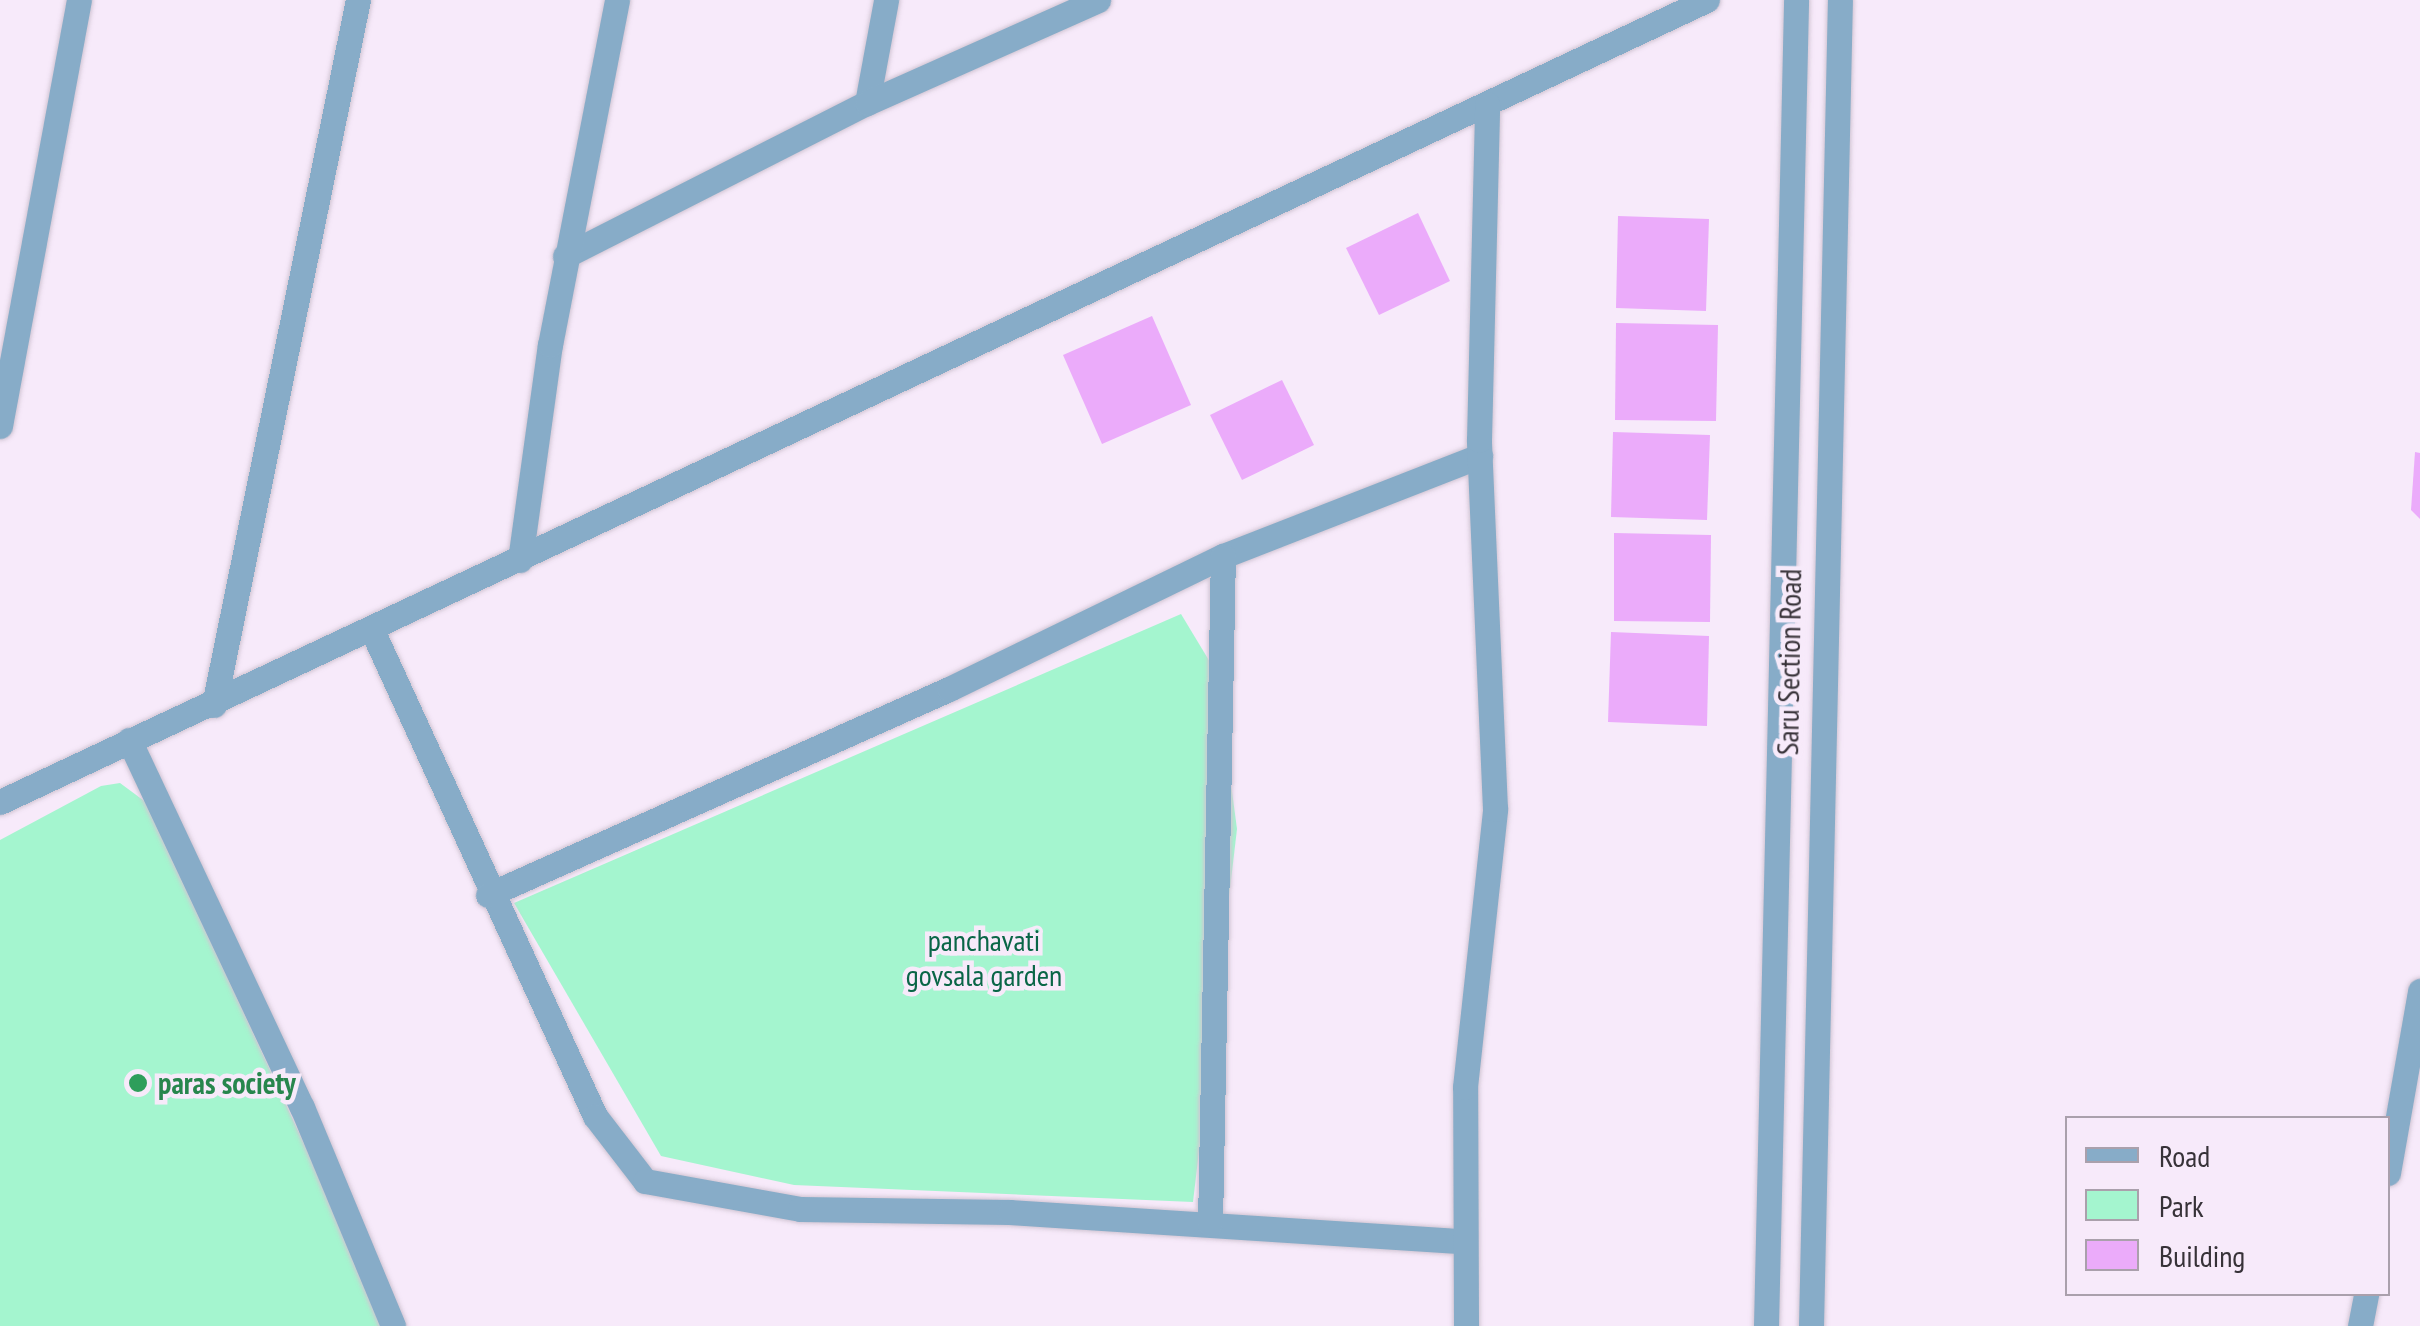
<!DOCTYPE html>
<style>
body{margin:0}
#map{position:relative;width:2420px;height:1326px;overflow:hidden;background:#f7eafa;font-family:"PT Sans Narrow",sans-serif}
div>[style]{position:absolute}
.green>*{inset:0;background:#a4f5cf}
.building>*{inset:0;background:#ebabfa}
.roads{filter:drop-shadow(0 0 2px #d1c5d3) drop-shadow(0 0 2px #d1c5d3)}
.minor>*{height:25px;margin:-12.5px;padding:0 12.5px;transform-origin:12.5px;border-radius:12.5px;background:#87acc8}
.dots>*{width:28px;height:28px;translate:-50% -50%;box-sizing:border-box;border:5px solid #f7eafa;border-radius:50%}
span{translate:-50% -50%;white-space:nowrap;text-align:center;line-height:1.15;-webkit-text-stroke:9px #f7eafa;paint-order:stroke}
.street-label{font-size:30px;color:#373238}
.park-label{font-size:30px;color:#096647}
.leisure-label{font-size:30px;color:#27864d;font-weight:700}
.left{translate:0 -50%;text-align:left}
.legend{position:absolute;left:2065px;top:1116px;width:325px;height:180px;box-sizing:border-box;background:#f7eafa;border:2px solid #aaa0ac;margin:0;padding:12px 18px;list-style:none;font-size:30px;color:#373238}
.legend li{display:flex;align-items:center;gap:20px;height:50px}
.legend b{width:50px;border:2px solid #aaa0ac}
</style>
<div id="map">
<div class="green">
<i style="clip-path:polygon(1181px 614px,1216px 672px,1237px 829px,1193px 1202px,794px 1185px,661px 1156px,514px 903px)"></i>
<i style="clip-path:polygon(120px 783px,147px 803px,388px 1326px,0 1326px,0 840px,101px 786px)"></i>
</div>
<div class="building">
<i style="clip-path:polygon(1418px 213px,1450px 281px,1379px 315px,1346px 248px)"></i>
<i style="clip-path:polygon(1618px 216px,1709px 219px,1706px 311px,1616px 308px)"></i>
<i style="clip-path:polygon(1152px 316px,1191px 405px,1102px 444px,1063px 355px)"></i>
<i style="clip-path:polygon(1616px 323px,1718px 325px,1716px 421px,1615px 420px)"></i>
<i style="clip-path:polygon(1282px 380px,1314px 445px,1242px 480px,1210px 415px)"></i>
<i style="clip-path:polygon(1613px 432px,1710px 435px,1707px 520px,1611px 517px)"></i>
<i style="clip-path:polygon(2415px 452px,2420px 453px,2420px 519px,2411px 510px)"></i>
<i style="clip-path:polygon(1614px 533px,1711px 535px,1710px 622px,1614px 621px)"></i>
<i style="clip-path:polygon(1611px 632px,1709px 636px,1707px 726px,1608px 722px)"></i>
</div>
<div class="roads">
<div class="minor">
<i style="left:867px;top:103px;width:105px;rotate:-79.5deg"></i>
<i style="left:565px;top:256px;width:339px;rotate:-26.9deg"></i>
<i style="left:867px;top:103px;width:253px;rotate:-24deg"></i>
<i style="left:0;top:426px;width:433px;rotate:-79.5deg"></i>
<i style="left:520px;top:560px;width:217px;rotate:-82.1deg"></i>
<i style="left:550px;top:345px;width:351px;rotate:-79deg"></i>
<i style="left:372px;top:630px;width:535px;rotate:65.35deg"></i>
<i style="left:595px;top:1116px;width:82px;rotate:52.4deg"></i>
<i style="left:645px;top:1181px;width:158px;rotate:10.2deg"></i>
<i style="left:800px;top:1209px;width:210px;rotate:0.8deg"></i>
<i style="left:1010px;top:1212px;width:452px;rotate:3.7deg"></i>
<i style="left:214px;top:705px;width:720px;rotate:-78.46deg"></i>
<i style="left:129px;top:740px;width:406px;rotate:64.8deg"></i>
<i style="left:302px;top:1107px;width:237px;rotate:67.4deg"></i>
<i style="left:0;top:802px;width:1886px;rotate:-25.17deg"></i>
<i style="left:488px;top:895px;width:505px;rotate:-24.08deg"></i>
<i style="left:949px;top:689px;width:305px;rotate:-25.9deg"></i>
<i style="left:1223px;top:556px;width:276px;rotate:-21.3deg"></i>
<i style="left:2388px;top:1173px;width:185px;rotate:-80deg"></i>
<i style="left:1210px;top:1224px;width:668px;rotate:-88.89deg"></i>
<i style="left:1466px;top:1326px;width:239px;rotate:-90.2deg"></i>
<i style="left:1465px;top:1087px;width:280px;rotate:-83.8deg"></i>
<i style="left:1495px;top:809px;width:369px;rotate:-92.5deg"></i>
<i style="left:1479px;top:440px;width:336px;rotate:-88.6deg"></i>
<i style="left:1766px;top:1326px;width:1326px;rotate:-88.7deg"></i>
<i style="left:1811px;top:1326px;width:1326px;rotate:-88.75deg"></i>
<i style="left:2360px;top:1326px;width:33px;rotate:-79deg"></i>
</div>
</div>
<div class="dots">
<i style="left:138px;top:1083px;background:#2e9e5b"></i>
</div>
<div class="street-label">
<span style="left:1789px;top:662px;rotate:-89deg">Saru Section Road</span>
</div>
<div class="park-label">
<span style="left:984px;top:957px">panchavati<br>govsala garden</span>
</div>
<div class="leisure-label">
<span class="left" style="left:158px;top:1083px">paras society</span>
</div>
<ul class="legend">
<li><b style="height:12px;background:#87acc8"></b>Road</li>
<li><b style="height:28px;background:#a4f5cf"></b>Park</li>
<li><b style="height:28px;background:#ebabfa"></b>Building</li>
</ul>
</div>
